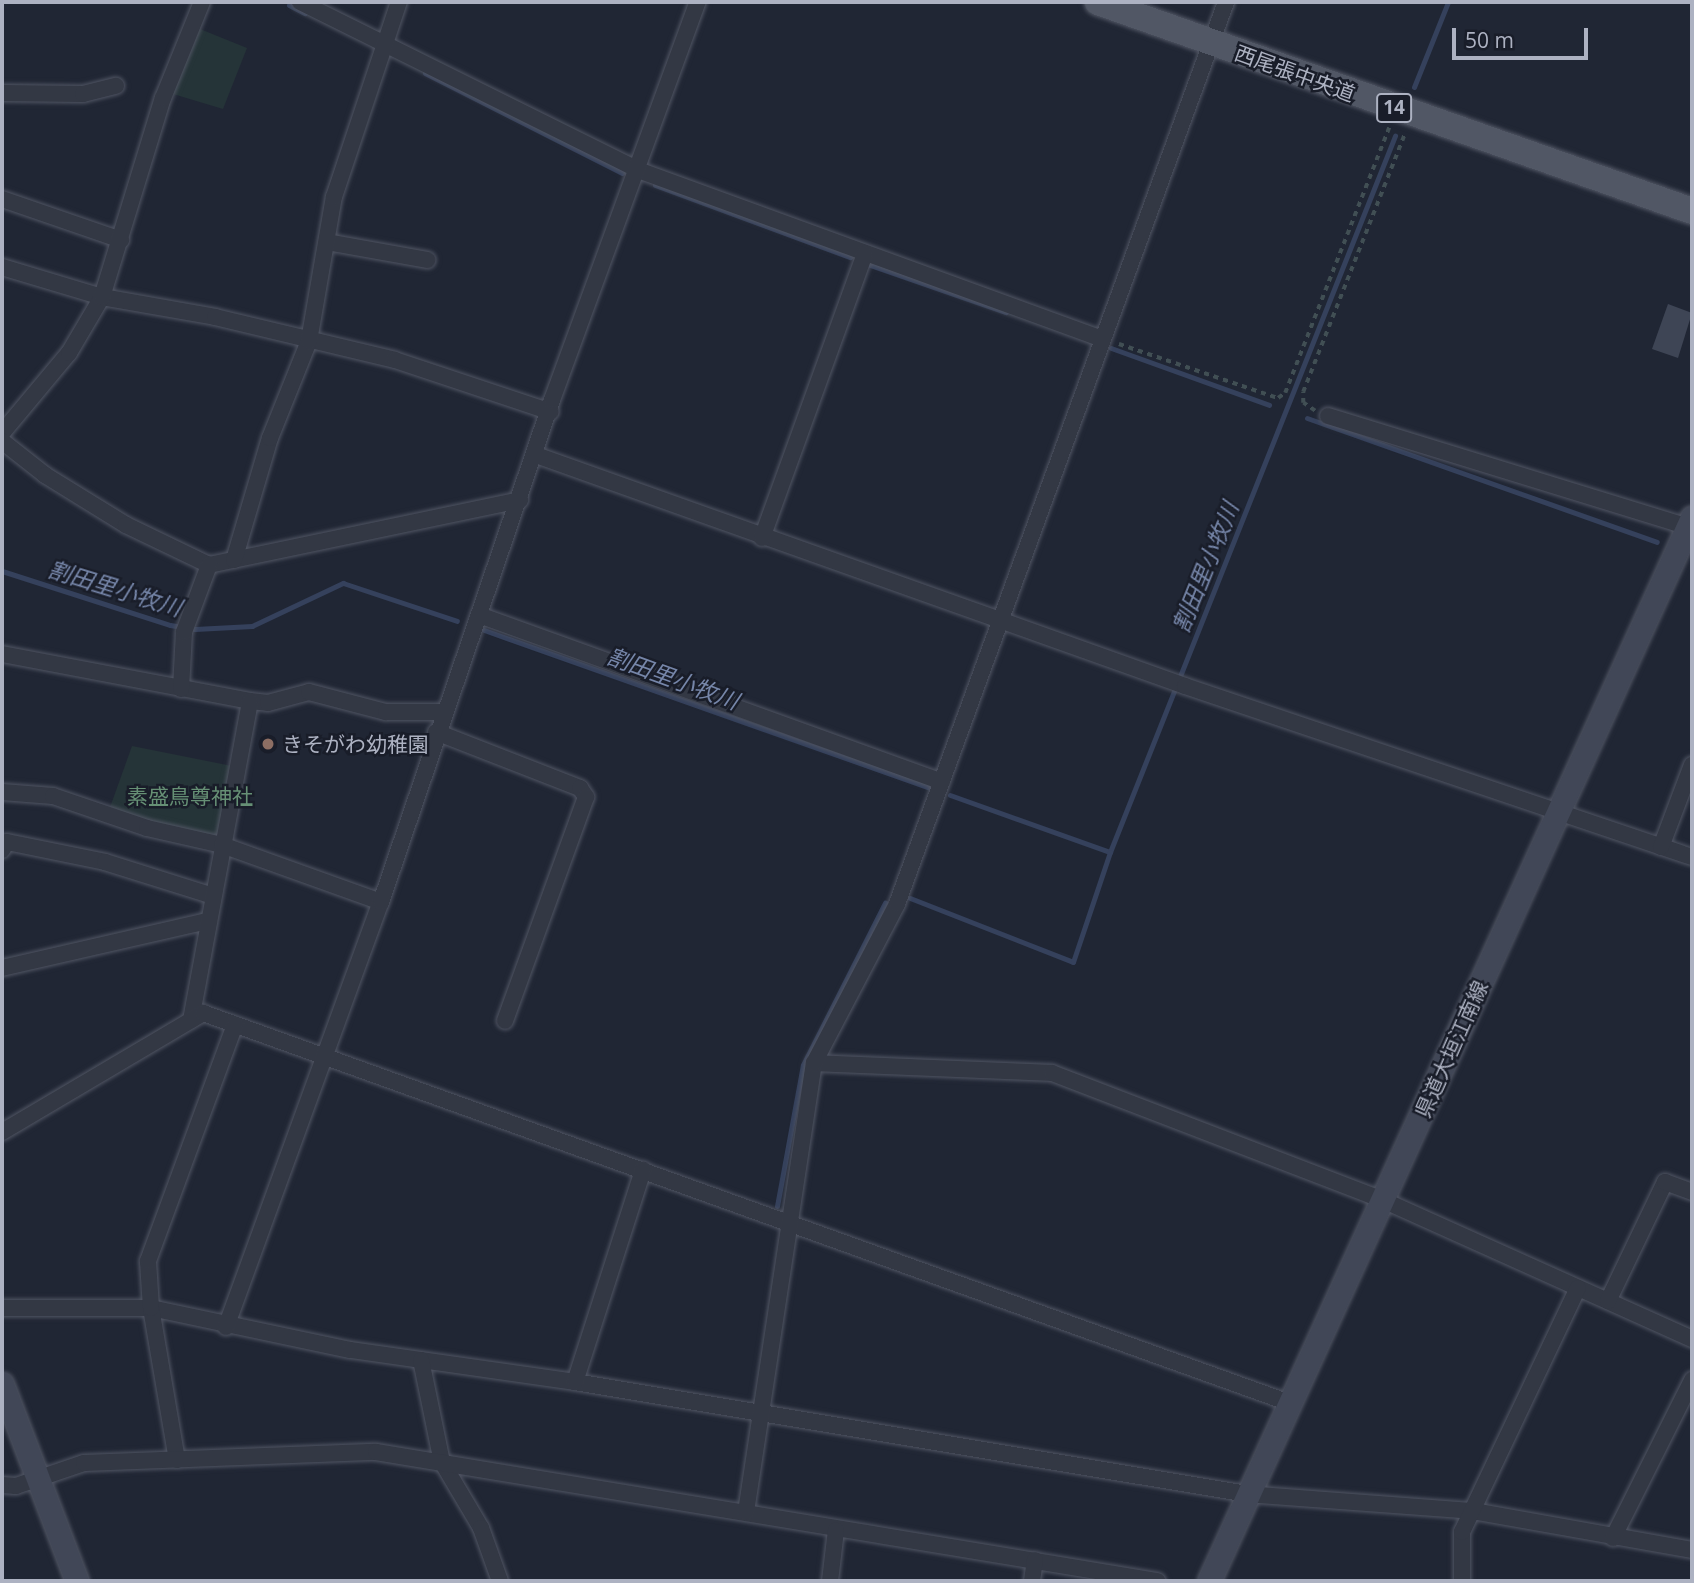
<!DOCTYPE html>
<meta charset="utf-8">
<style>
body{margin:0}
#map{position:relative;width:1694px;height:1583px;overflow:hidden;background:#202634;font-family:"Open Sans","Noto Sans JP",sans-serif}
div>[style]{position:absolute}
.green>*{inset:0;background:#253438}
.stream>*{height:5px;margin:-2.5px;padding:0 2.5px;transform-origin:2.5px;border-radius:2.5px;background:#35415c}
.building>*{inset:0;background:#3e4555}
.path>*{height:3.5px;margin-top:-1.75px;transform-origin:0;background:repeating-linear-gradient(90deg,#414f54 0 5px,transparent 0 10px)}
.roads{filter:drop-shadow(0 0 2px #505563) drop-shadow(0 0 2px #505563)}
.street>*{height:16px;margin:-8px;padding:0 8px;transform-origin:8px;border-radius:8px;background:#333844}
.secondary>*{height:23px;margin:-11.5px;padding:0 11.5px;transform-origin:11.5px;border-radius:11.5px;background:#414757}
.primary>*{height:26px;margin:-13px;padding:0 13px;transform-origin:13px;border-radius:13px;background:#515765}
.dots>*{width:19px;height:19px;translate:-50% -50%;box-sizing:border-box;border:4px solid #191d29;border-radius:50%}
span{translate:-50% -50%;white-space:nowrap;text-align:center;line-height:1.15;-webkit-text-stroke:5px #191d29;paint-order:stroke}
.shield-label span{padding:2px 5px;background:#191d29;border:2px solid;border-radius:5px;-webkit-text-stroke-width:0}
.shield-label{font-size:19px;color:#adb2c2;font-weight:700}
.street-label{font-size:21px;color:#adb2c2}
.poi-label{font-size:21px;color:#adb2c2}
.left{translate:0 -50%;text-align:left}
.park-label{font-size:21px;color:#669075}
.water-label{font-size:23px;color:#7686a9;font-style:italic}
.frame{position:absolute;inset:0;border:4px solid #adb2c2;pointer-events:none}
.scale{position:absolute;left:1452px;top:28px;width:136px;height:32px;box-sizing:border-box;border:4px solid #adb2c2;border-top:0;padding-left:9px;font-size:21px;line-height:24px;white-space:nowrap;color:#adb2c2;-webkit-text-stroke:5px #191d29;paint-order:stroke}
</style>
<div id="map">
<div class="green">
<i style="clip-path:polygon(200px 29px,247px 48px,223px 109px,173px 94px)"></i>
<i style="clip-path:polygon(132px 746px,237px 767px,222px 845px,108px 813px)"></i>
</div>
<div class="stream">
<i style="left:289px;top:5px;width:18px;rotate:27deg"></i>
<i style="left:425px;top:73px;width:221px;rotate:26.9deg"></i>
<i style="left:1414px;top:87px;width:92px;rotate:-68.2deg"></i>
<i style="left:655px;top:185px;width:208px;rotate:20.3deg"></i>
<i style="left:867px;top:264px;width:147px;rotate:19.1deg"></i>
<i style="left:1111px;top:348px;width:168px;rotate:19.8deg"></i>
<i style="left:1307px;top:418px;width:371px;rotate:19.5deg"></i>
<i style="left:2px;top:571px;width:176px;rotate:17.8deg"></i>
<i style="left:170px;top:625px;width:25px;rotate:9deg"></i>
<i style="left:195px;top:629px;width:57px;rotate:-3deg"></i>
<i style="left:252px;top:626px;width:101px;rotate:-25.3deg"></i>
<i style="left:343px;top:583px;width:120px;rotate:18.4deg"></i>
<i style="left:484px;top:630px;width:473px;rotate:19.5deg"></i>
<i style="left:950px;top:795px;width:170px;rotate:19.6deg"></i>
<i style="left:1110px;top:852px;width:771px;rotate:-68.3deg"></i>
<i style="left:910px;top:898px;width:175px;rotate:21.4deg"></i>
<i style="left:1073px;top:962px;width:116px;rotate:-71.4deg"></i>
<i style="left:777px;top:1206px;width:143px;rotate:-79.6deg"></i>
<i style="left:803px;top:1065px;width:182px;rotate:-63.2deg"></i>
</div>
<div class="building">
<i style="clip-path:polygon(1668px 304px,1692px 313px,1678px 358px,1652px 349px)"></i>
</div>
<div class="path">
<i style="left:1119px;top:344px;width:168px;rotate:18.8deg"></i>
<i style="left:1278px;top:398px;width:9px;rotate:-36deg"></i>
<i style="left:1285px;top:393px;width:285px;rotate:-68.6deg"></i>
<i style="left:1315px;top:411px;width:14px;rotate:-146deg"></i>
<i style="left:1303px;top:403px;width:11px;rotate:-90deg"></i>
<i style="left:1303px;top:392px;width:278px;rotate:-68.5deg"></i>
</div>
<div class="roads">
<div class="street">
<i style="left:300px;top:2px;width:377px;rotate:26.4deg"></i>
<i style="left:638px;top:170px;width:492px;rotate:20deg"></i>
<i style="left:2px;top:93px;width:81px;rotate:0.7deg"></i>
<i style="left:83px;top:94px;width:34px;rotate:-14deg"></i>
<i style="left:2px;top:199px;width:126px;rotate:19deg"></i>
<i style="left:327px;top:242px;width:102px;rotate:10.2deg"></i>
<i style="left:2px;top:267px;width:104px;rotate:16.7deg"></i>
<i style="left:102px;top:297px;width:115px;rotate:10deg"></i>
<i style="left:215px;top:317px;width:185px;rotate:13.4deg"></i>
<i style="left:395px;top:360px;width:164px;rotate:18.4deg"></i>
<i style="left:1328px;top:416px;width:381px;rotate:17.1deg"></i>
<i style="left:2px;top:433px;width:104px;rotate:-50.1deg"></i>
<i style="left:69px;top:353px;width:65px;rotate:-59.5deg"></i>
<i style="left:102px;top:297px;width:208px;rotate:-73deg"></i>
<i style="left:163px;top:98px;width:104px;rotate:-67.9deg"></i>
<i style="left:2px;top:441px;width:55px;rotate:38.3deg"></i>
<i style="left:45px;top:475px;width:95px;rotate:31.7deg"></i>
<i style="left:126px;top:525px;width:92px;rotate:25.7deg"></i>
<i style="left:209px;top:565px;width:318px;rotate:-11.8deg"></i>
<i style="left:536px;top:455px;width:689px;rotate:19.59deg"></i>
<i style="left:1185px;top:686px;width:535px;rotate:18.64deg"></i>
<i style="left:762px;top:538px;width:302px;rotate:-70.1deg"></i>
<i style="left:234px;top:560px;width:127px;rotate:-73.6deg"></i>
<i style="left:270px;top:438px;width:105px;rotate:-68.1deg"></i>
<i style="left:309px;top:341px;width:146px;rotate:-80.2deg"></i>
<i style="left:334px;top:197px;width:206px;rotate:-71.6deg"></i>
<i style="left:479px;top:615px;width:492px;rotate:19.8deg"></i>
<i style="left:2px;top:654px;width:252px;rotate:10.7deg"></i>
<i style="left:250px;top:701px;width:18px;rotate:6deg"></i>
<i style="left:268px;top:703px;width:42px;rotate:-15deg"></i>
<i style="left:309px;top:692px;width:80px;rotate:14.6deg"></i>
<i style="left:386px;top:712px;width:57px"></i>
<i style="left:181px;top:689px;width:57px;rotate:-87deg"></i>
<i style="left:184px;top:632px;width:72px;rotate:-69.5deg"></i>
<i style="left:436px;top:732px;width:155px;rotate:21.3deg"></i>
<i style="left:580px;top:788px;width:11px;rotate:56deg"></i>
<i style="left:586px;top:797px;width:238px;rotate:109.9deg"></i>
<i style="left:2px;top:792px;width:51px;rotate:4.5deg"></i>
<i style="left:53px;top:796px;width:99px;rotate:18.8deg"></i>
<i style="left:147px;top:828px;width:77px;rotate:12.8deg"></i>
<i style="left:222px;top:845px;width:169px;rotate:19.7deg"></i>
<i style="left:1661px;top:847px;width:88px;rotate:-69.3deg"></i>
<i style="left:2px;top:850px;width:9px;rotate:-58deg"></i>
<i style="left:7px;top:842px;width:100px;rotate:11.5deg"></i>
<i style="left:105px;top:862px;width:113px;rotate:17.5deg"></i>
<i style="left:2px;top:968px;width:211px;rotate:-12.9deg"></i>
<i style="left:191px;top:1020px;width:324px;rotate:-79.5deg"></i>
<i style="left:814px;top:1063px;width:238px;rotate:2.4deg"></i>
<i style="left:1052px;top:1073px;width:357px;rotate:21deg"></i>
<i style="left:1385px;top:1201px;width:337px;rotate:24.2deg"></i>
<i style="left:2px;top:1132px;width:234px;rotate:-30.6deg"></i>
<i style="left:203px;top:1013px;width:1155px;rotate:19.74deg"></i>
<i style="left:1608px;top:1301px;width:132px;rotate:-64.4deg"></i>
<i style="left:1665px;top:1182px;width:29px;rotate:20deg"></i>
<i style="left:2px;top:1308px;width:149px"></i>
<i style="left:151px;top:1308px;width:204px;rotate:11.9deg"></i>
<i style="left:351px;top:1350px;width:226px;rotate:8.1deg"></i>
<i style="left:575px;top:1382px;width:681px;rotate:9.46deg"></i>
<i style="left:1247px;top:1494px;width:227px;rotate:4.3deg"></i>
<i style="left:1473px;top:1511px;width:222px;rotate:10.1deg"></i>
<i style="left:226px;top:1327px;width:452px;rotate:-70deg"></i>
<i style="left:381px;top:902px;width:530px;rotate:-71.19deg"></i>
<i style="left:552px;top:400px;width:424px;rotate:-69.9deg"></i>
<i style="left:421px;top:1360px;width:104px;rotate:78.4deg"></i>
<i style="left:442px;top:1462px;width:77px;rotate:59.4deg"></i>
<i style="left:481px;top:1528px;width:56px;rotate:70.3deg"></i>
<i style="left:575px;top:1382px;width:223px;rotate:-72.2deg"></i>
<i style="left:177px;top:1460px;width:154px;rotate:-99.7deg"></i>
<i style="left:151px;top:1308px;width:47px;rotate:-93.7deg"></i>
<i style="left:148px;top:1261px;width:252px;rotate:-69.8deg"></i>
<i style="left:2px;top:1485px;width:14px;rotate:4deg"></i>
<i style="left:16px;top:1486px;width:72px;rotate:-18.7deg"></i>
<i style="left:84px;top:1463px;width:292px;rotate:-2.2deg"></i>
<i style="left:376px;top:1452px;width:792px;rotate:9.38deg"></i>
<i style="left:746px;top:1512px;width:454px;rotate:-81.4deg"></i>
<i style="left:814px;top:1063px;width:179px;rotate:-62.4deg"></i>
<i style="left:897px;top:904px;width:960px;rotate:-69.96deg"></i>
<i style="left:1613px;top:1538px;width:177px;rotate:-63.4deg"></i>
<i style="left:830px;top:1581px;width:51px;rotate:-83.3deg"></i>
<i style="left:1032px;top:1581px;width:21px;rotate:-82deg"></i>
<i style="left:1462px;top:1581px;width:49px;rotate:-90deg"></i>
<i style="left:1462px;top:1532px;width:270px;rotate:-64.6deg"></i>
</div>
<div class="secondary">
<i style="left:2px;top:1384px;width:211px;rotate:69.2deg"></i>
<i style="left:1209px;top:1581px;width:1168px;rotate:-65.58deg"></i>
</div>
<div class="primary">
<i style="left:1098px;top:2px;width:630px;rotate:19.38deg"></i>
</div>
</div>
<div class="dots">
<i style="left:268px;top:744px;background:#8d6e63"></i>
</div>
<div class="shield-label">
<span style="left:1394px;top:108px">14</span>
</div>
<div class="street-label">
<span style="left:1295px;top:73px;rotate:20deg">西尾張中央道</span>
<span style="left:1451px;top:1049px;rotate:-66deg">県道大垣江南線</span>
</div>
<div class="poi-label">
<span class="left" style="left:282px;top:744px">きそがわ幼稚園</span>
</div>
<div class="park-label">
<span style="left:190px;top:796px">素盛鳥尊神社</span>
</div>
<div class="water-label">
<span style="left:1205px;top:567px;rotate:-68deg">割田里小牧川</span>
<span style="left:115px;top:588px;rotate:17deg">割田里小牧川</span>
<span style="left:673px;top:678px;rotate:20deg">割田里小牧川</span>
</div>
<div class="frame"></div>
<div class="scale">50 m</div>
</div>
